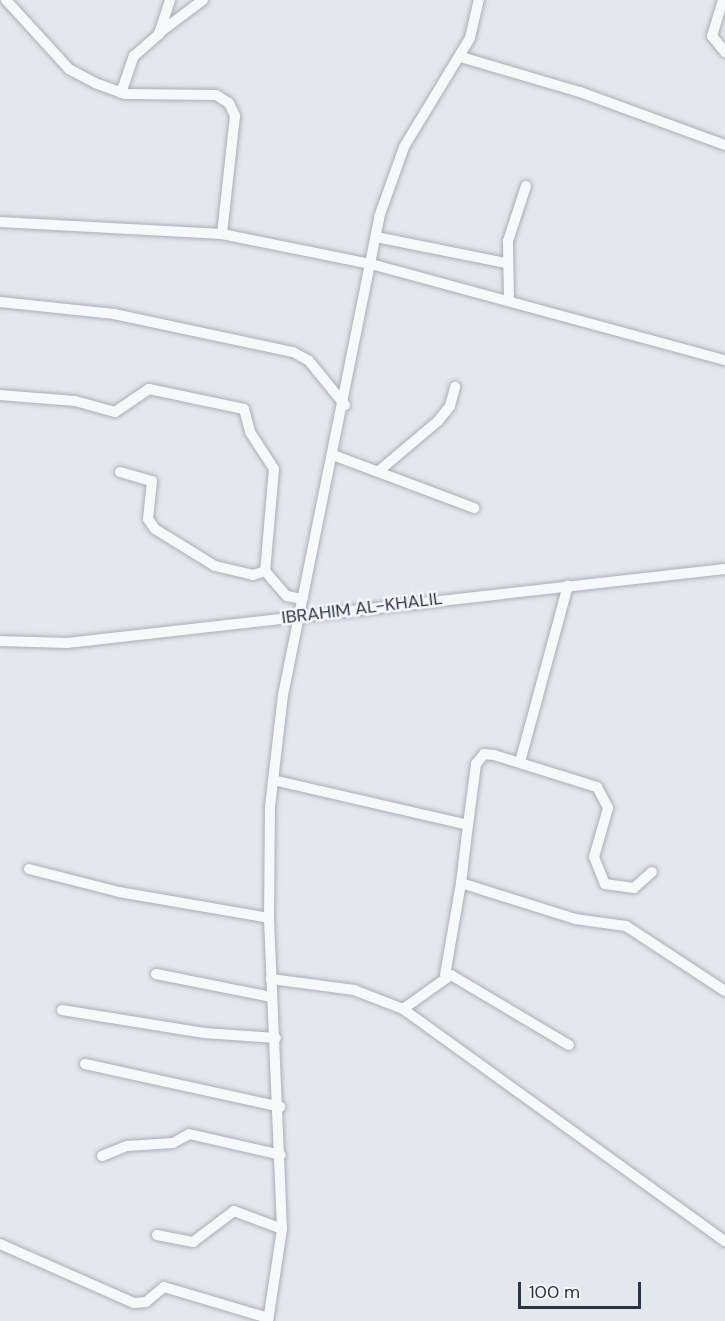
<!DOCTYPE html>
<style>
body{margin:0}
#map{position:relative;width:725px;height:1321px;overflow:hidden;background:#e4e7ec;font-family:"DM Sans",sans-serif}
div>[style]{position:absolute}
.roads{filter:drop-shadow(0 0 2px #a9aeb7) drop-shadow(0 0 2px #a9aeb7)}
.minor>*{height:10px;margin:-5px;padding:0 5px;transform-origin:5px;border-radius:5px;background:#f7f8fa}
span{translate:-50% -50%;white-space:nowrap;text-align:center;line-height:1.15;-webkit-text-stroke:5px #f4f6f9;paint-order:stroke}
.street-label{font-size:18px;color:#2b3445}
.scale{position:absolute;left:518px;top:1282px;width:123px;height:27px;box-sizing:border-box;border:3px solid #2b3445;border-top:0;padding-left:8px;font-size:18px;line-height:21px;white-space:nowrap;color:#2b3445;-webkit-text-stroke:4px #f4f6f9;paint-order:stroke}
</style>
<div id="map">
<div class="roads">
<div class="minor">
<i style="left:6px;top:0;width:93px;rotate:47.6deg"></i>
<i style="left:69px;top:69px;width:30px;rotate:28deg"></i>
<i style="left:95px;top:83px;width:32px;rotate:20deg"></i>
<i style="left:125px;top:94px;width:91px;rotate:0.6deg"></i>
<i style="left:216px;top:95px;width:15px;rotate:32deg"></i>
<i style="left:229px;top:103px;width:14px;rotate:65deg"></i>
<i style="left:235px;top:116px;width:119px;rotate:96.3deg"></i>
<i style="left:723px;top:0;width:38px;rotate:107deg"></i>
<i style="left:712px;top:36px;width:21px;rotate:51deg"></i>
<i style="left:159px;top:33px;width:55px;rotate:-36.9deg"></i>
<i style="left:461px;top:57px;width:124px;rotate:16.4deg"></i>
<i style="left:580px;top:92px;width:154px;rotate:20.1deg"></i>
<i style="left:121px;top:93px;width:39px;rotate:-71deg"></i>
<i style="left:134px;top:56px;width:33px;rotate:-41deg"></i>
<i style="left:159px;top:34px;width:36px;rotate:-72deg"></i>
<i style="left:0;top:222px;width:222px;rotate:3.1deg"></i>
<i style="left:222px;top:234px;width:152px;rotate:11.4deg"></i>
<i style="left:371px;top:264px;width:367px;rotate:15.2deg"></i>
<i style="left:376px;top:237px;width:133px;rotate:11.3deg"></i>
<i style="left:509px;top:300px;width:59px;rotate:-91deg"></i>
<i style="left:508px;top:241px;width:58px;rotate:-71.9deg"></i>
<i style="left:0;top:302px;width:115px;rotate:6deg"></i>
<i style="left:114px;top:314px;width:183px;rotate:12deg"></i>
<i style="left:293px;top:352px;width:18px;rotate:29deg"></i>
<i style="left:309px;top:361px;width:57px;rotate:50.7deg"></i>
<i style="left:0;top:395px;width:75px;rotate:4.6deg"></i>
<i style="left:75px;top:401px;width:41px;rotate:15.4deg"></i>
<i style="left:115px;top:412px;width:41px;rotate:-34.1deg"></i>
<i style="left:149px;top:389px;width:97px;rotate:11.9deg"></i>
<i style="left:244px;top:409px;width:24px;rotate:75deg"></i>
<i style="left:250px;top:432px;width:44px;rotate:57deg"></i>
<i style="left:274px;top:469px;width:102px;rotate:95deg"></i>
<i style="left:265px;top:571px;width:33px;rotate:49deg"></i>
<i style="left:287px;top:596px;width:16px;rotate:11deg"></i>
<i style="left:333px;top:455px;width:151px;rotate:20.6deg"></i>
<i style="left:380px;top:470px;width:76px;rotate:-40.2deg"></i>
<i style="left:438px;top:421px;width:19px;rotate:-51deg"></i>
<i style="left:450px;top:406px;width:20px;rotate:-75deg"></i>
<i style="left:120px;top:472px;width:33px;rotate:16deg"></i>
<i style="left:152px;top:481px;width:38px;rotate:96deg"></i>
<i style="left:148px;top:519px;width:12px;rotate:55deg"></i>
<i style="left:155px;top:529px;width:70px;rotate:31.7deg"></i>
<i style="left:215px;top:566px;width:39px;rotate:13deg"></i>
<i style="left:253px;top:575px;width:13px;rotate:-18deg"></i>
<i style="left:0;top:641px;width:67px;rotate:1.7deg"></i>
<i style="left:67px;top:643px;width:662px;rotate:-6.42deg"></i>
<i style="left:520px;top:762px;width:183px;rotate:-74.8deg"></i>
<i style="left:273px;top:780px;width:200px;rotate:13deg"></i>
<i style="left:468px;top:825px;width:62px;rotate:-82.5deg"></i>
<i style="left:476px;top:764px;width:13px;rotate:-51deg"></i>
<i style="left:484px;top:754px;width:10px;rotate:6deg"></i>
<i style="left:494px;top:755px;width:108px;rotate:17.3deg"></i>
<i style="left:597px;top:787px;width:24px;rotate:62deg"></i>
<i style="left:608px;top:808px;width:51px;rotate:105.9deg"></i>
<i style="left:594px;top:857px;width:29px;rotate:68deg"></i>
<i style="left:605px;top:884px;width:29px;rotate:8deg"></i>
<i style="left:634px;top:888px;width:24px;rotate:-42deg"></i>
<i style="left:468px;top:825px;width:58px;rotate:96.9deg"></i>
<i style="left:461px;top:883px;width:120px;rotate:17.5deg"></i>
<i style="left:575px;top:919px;width:51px;rotate:7.8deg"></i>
<i style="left:626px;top:926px;width:118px;rotate:33.3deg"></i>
<i style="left:29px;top:869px;width:93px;rotate:14.3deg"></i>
<i style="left:119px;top:892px;width:152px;rotate:9.8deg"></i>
<i style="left:156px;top:974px;width:117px;rotate:11.3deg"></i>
<i style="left:445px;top:975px;width:93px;rotate:-80.1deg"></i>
<i style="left:271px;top:979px;width:84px;rotate:7.5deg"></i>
<i style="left:354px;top:990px;width:53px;rotate:21.2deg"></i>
<i style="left:403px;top:1009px;width:397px;rotate:35.8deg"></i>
<i style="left:403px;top:1009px;width:59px;rotate:-35.3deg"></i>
<i style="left:451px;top:975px;width:137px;rotate:30.7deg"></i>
<i style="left:62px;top:1010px;width:144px;rotate:9.2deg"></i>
<i style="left:204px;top:1033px;width:72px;rotate:4deg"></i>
<i style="left:85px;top:1064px;width:200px;rotate:12.4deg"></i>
<i style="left:102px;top:1156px;width:27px;rotate:-22deg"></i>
<i style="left:127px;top:1146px;width:46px;rotate:-3.7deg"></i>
<i style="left:173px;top:1143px;width:18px;rotate:-29deg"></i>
<i style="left:189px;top:1134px;width:94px;rotate:12.9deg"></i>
<i style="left:157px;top:1235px;width:37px;rotate:11deg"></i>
<i style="left:193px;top:1242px;width:51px;rotate:-37.1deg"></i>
<i style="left:234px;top:1211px;width:51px;rotate:20.6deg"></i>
<i style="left:0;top:1244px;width:146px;rotate:23.8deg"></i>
<i style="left:134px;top:1303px;width:12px;rotate:-5deg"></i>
<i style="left:146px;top:1302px;width:23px;rotate:-40deg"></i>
<i style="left:164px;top:1287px;width:109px;rotate:16.6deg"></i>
<i style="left:268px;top:1321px;width:93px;rotate:-81.3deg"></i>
<i style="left:282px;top:1229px;width:311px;rotate:-92.4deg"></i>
<i style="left:269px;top:918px;width:111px;rotate:-89.5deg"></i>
<i style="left:270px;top:807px;width:113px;rotate:-83.4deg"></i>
<i style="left:283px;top:695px;width:488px;rotate:-78.6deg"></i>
<i style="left:379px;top:217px;width:74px;rotate:-70.3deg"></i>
<i style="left:404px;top:147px;width:127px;rotate:-58.8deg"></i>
<i style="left:470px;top:38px;width:39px;rotate:-77deg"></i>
</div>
</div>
<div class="street-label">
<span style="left:362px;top:608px;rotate:-7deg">IBRAHIM AL-KHALIL</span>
</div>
<div class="scale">100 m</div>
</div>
